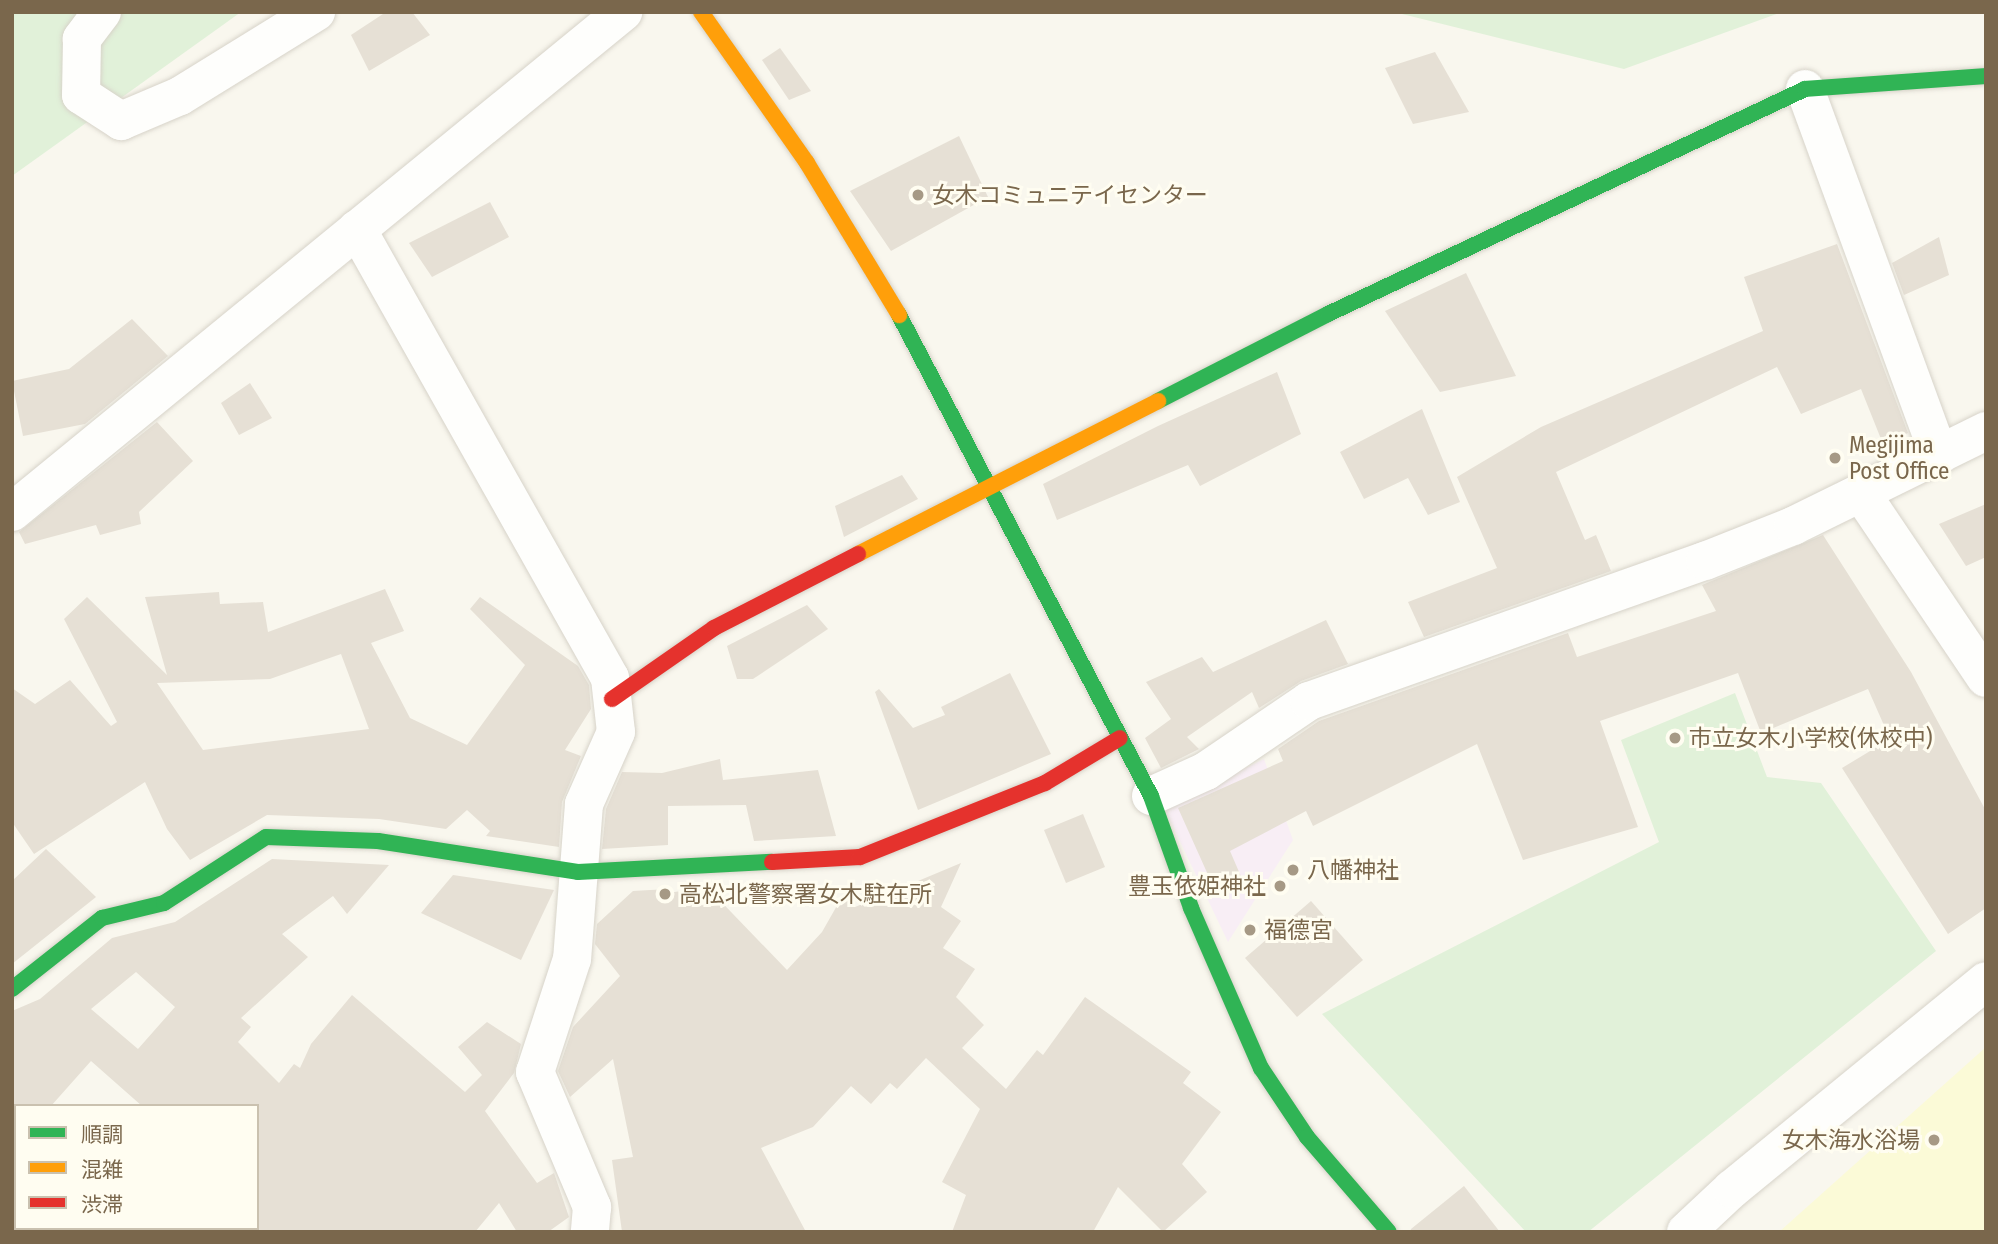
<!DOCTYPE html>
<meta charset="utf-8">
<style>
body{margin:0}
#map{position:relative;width:1998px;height:1244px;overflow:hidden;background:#f9f7ee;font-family:"Fira Sans Condensed","Noto Sans JP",sans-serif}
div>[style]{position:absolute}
.education>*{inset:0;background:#f8eef5}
.green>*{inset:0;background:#e1f1d9}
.sand>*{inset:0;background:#fbfad7}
.building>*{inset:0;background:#e6e0d5}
.roads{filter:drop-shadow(0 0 2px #d7d3c9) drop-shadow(0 0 2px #d7d3c9)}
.street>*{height:38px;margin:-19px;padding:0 19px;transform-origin:19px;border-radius:19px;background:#fefefc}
.fast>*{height:16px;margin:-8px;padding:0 8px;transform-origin:8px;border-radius:8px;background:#30b455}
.slow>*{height:16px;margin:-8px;padding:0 8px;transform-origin:8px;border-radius:8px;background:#ff9f0a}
.jam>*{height:16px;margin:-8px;padding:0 8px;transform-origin:8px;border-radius:8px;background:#e5322d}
.dots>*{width:19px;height:19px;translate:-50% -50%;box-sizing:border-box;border:4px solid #fffdf1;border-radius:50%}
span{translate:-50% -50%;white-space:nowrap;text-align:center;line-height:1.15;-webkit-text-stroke:6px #fffdf1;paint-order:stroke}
.poi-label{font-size:23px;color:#7a674c}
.left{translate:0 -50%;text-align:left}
.right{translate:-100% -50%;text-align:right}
.frame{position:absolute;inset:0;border:14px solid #7a674c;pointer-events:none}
.legend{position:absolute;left:14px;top:1104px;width:245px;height:126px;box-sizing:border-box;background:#fffdf1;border:2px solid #cac1af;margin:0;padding:9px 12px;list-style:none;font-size:21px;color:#7a674c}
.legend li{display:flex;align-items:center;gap:14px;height:35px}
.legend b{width:35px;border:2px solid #cac1af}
</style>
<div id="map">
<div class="education">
<i style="clip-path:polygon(1264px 759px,1293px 840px,1228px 942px,1164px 808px)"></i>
</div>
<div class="green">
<i style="clip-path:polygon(12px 12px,241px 12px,12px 176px)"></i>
<i style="clip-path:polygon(1394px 12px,1782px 12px,1624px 69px)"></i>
<i style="clip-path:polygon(1735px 693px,1767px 777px,1821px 783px,1936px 951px,1588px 1232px,1526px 1232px,1322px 1014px,1659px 842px,1621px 740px)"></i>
</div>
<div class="sand">
<i style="clip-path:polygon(1986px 1047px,1986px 1232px,1779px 1232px)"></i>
</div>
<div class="building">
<i style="clip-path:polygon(386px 12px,412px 12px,430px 35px,369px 71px,351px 35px)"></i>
<i style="clip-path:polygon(780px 48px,811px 91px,789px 100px,762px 60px)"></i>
<i style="clip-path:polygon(1435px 52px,1469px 112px,1413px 124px,1385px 68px)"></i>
<i style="clip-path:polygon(959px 136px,988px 197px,891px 251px,850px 191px)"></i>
<i style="clip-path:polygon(490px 202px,509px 237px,432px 277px,409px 243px)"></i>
<i style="clip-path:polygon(1939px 237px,1949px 275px,1904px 295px,1892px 263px)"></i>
<i style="clip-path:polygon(1837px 244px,1908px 433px,1883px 444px,1861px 389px,1801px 414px,1777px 367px,1556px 472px,1585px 540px,1596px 535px,1611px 571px,1424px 637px,1408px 602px,1497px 568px,1457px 477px,1541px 427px,1763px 331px,1744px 277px)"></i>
<i style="clip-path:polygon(1466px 273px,1516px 376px,1440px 392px,1385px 311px)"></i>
<i style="clip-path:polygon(132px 319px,168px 356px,85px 424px,23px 436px,12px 381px,69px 369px)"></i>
<i style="clip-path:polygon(1277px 372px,1301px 434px,1200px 486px,1188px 465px,1057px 520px,1043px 484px,1158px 426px)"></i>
<i style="clip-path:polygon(250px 383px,272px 418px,239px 435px,221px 403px)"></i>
<i style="clip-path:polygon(1422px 409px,1460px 502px,1428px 515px,1408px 478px,1364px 499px,1340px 452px)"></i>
<i style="clip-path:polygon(157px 422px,193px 461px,139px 512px,141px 524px,100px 535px,96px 525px,25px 544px,19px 532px)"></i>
<i style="clip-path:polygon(902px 475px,918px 499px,844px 537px,835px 506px)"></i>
<i style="clip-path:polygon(1986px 504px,1986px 557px,1966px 566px,1939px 524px)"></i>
<i style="clip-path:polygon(1823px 535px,1911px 672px,1986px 811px,1986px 908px,1948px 934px,1842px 768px,1890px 739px,1868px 689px,1761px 733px,1738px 673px,1600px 721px,1638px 827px,1523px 860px,1477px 744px,1313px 826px,1306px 811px,1230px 851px,1246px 888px,1218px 897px,1178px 808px,1283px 761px,1278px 749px,1319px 721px,1568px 633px,1577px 657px,1716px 611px,1702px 585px)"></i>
<i style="clip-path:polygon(evenodd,385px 589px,404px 631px,371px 643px,410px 718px,467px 745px,525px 665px,470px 609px,480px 597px,578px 666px,589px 685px,591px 709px,565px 750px,581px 756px,562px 802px,559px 847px,486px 836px,490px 831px,467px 810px,446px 829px,379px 819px,267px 815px,190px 860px,167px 829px,145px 782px,34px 854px,12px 822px,12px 688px,35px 704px,70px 680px,111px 726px,117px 722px,64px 619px,87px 597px,167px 675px,145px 597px,219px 592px,220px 604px,263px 602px,268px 632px,385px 589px,341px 654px,369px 729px,203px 750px,157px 683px,270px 679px,341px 654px)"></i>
<i style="clip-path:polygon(807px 605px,828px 629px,753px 679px,737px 679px,727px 646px)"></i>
<i style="clip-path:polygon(1326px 620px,1348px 664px,1301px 681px,1259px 708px,1252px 692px,1187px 737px,1199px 749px,1161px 768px,1145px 738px,1171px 719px,1146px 682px,1202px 657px,1213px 672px)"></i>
<i style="clip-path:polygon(1010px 673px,1051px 754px,918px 810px,875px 692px,879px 689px,913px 728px,945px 715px,941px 707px)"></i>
<i style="clip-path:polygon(720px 759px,723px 780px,818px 770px,836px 836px,754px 841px,746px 805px,668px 806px,668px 845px,602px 849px,606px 809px,622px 772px,662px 773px)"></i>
<i style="clip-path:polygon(1083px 814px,1105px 867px,1066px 883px,1044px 830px)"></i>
<i style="clip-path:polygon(46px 849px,96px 897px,12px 964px,12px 881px)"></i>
<i style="clip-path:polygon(evenodd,272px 859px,389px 865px,347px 914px,333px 896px,282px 934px,308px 957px,241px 1018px,251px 1027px,238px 1042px,279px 1083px,294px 1064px,300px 1068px,311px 1044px,352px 995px,465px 1092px,482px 1075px,458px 1047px,487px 1022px,521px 1044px,514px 1073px,485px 1111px,537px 1183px,554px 1173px,569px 1217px,548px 1232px,517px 1232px,499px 1203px,475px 1232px,257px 1232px,257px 1106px,142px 1106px,91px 1061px,51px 1106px,12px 1106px,12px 1011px,40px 999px,112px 938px,175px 922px,272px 859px,136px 972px,175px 1007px,138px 1049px,91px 1009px,136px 972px)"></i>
<i style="clip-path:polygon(961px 863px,941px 907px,961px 921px,943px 948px,975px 969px,956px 997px,984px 1025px,962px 1048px,1006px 1089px,1037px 1050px,1043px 1055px,1085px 997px,1191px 1072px,1183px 1083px,1221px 1112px,1182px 1164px,1207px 1192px,1163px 1232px,1118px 1187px,1093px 1232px,952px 1232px,966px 1195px,942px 1182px,980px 1109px,926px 1058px,897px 1089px,890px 1083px,871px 1104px,851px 1086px,813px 1127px,761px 1148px,806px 1232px,622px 1232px,612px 1160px,633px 1157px,613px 1059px,570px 1097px,558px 1071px,573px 1027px,620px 976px,595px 944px,597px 924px,633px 891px,668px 889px,668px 893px,707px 887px,787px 970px,822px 932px,847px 888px,855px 907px,899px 889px,912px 895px,918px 881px)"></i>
<i style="clip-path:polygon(453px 875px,554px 890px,521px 960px,421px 913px)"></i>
<i style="clip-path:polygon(1311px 901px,1363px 960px,1297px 1017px,1245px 958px)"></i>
<i style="clip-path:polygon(1464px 1186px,1500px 1232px,1410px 1232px,1411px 1229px)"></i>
</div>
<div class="roads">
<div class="street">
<i style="left:102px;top:12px;width:34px;rotate:127deg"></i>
<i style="left:82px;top:39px;width:56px;rotate:91deg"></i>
<i style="left:81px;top:95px;width:48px;rotate:33deg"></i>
<i style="left:121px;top:121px;width:64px;rotate:-23deg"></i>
<i style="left:180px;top:96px;width:160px;rotate:-31.7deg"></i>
<i style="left:1805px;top:89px;width:390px;rotate:69.9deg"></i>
<i style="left:357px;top:229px;width:515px;rotate:60.6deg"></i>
<i style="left:610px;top:678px;width:54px;rotate:83.7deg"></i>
<i style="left:616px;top:732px;width:79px;rotate:114deg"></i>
<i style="left:584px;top:804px;width:155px;rotate:94.4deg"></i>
<i style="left:572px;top:959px;width:119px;rotate:108.1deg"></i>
<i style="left:535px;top:1072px;width:147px;rotate:67.1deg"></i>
<i style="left:592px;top:1207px;width:25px;rotate:95deg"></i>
<i style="left:1861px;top:493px;width:223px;rotate:56deg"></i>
<i style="left:12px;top:512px;width:790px;rotate:-39.29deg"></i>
<i style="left:1151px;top:796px;width:60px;rotate:-24.4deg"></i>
<i style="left:1206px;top:771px;width:125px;rotate:-34.2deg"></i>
<i style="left:1309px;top:701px;width:420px;rotate:-19.5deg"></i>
<i style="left:1705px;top:561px;width:95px;rotate:-21.7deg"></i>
<i style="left:1793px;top:526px;width:215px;rotate:-26.2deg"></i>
<i style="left:1686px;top:1232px;width:63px;rotate:-43.1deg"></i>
<i style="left:1732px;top:1189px;width:328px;rotate:-39.3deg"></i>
</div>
<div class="fast">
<i style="left:899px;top:315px;width:543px;rotate:62.35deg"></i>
<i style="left:1151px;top:796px;width:119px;rotate:70.3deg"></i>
<i style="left:1191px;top:908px;width:175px;rotate:66.4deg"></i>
<i style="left:1261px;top:1068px;width:83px;rotate:56.3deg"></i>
<i style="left:1307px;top:1137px;width:125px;rotate:49.2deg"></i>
<i style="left:1158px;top:401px;width:191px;rotate:-27.1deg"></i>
<i style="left:1328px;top:314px;width:527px;rotate:-25.25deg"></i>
<i style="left:1805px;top:89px;width:181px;rotate:-4.1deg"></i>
<i style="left:12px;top:989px;width:115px;rotate:-38.3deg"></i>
<i style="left:102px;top:918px;width:64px;rotate:-13.6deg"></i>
<i style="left:164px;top:903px;width:121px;rotate:-32.9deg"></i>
<i style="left:266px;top:837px;width:112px;rotate:2deg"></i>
<i style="left:378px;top:841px;width:202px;rotate:8.8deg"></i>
<i style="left:578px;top:872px;width:194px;rotate:-3deg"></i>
</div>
<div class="slow">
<i style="left:701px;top:12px;width:184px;rotate:54.9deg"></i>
<i style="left:807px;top:163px;width:178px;rotate:58.8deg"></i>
<i style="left:858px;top:554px;width:337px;rotate:-27deg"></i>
</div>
<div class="jam">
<i style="left:612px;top:699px;width:124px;rotate:-34.8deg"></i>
<i style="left:714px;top:628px;width:162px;rotate:-27.2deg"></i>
<i style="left:772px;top:862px;width:88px;rotate:-3.3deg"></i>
<i style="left:860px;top:857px;width:199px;rotate:-21.8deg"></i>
<i style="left:1045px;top:783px;width:87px;rotate:-31deg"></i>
</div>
</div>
<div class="dots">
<i style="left:918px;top:195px;background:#a69985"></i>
<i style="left:1835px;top:458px;background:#a69985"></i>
<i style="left:1675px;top:738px;background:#a69985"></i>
<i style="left:1293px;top:870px;background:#a69985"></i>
<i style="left:1280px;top:886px;background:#a69985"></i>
<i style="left:665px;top:894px;background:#a69985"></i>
<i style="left:1250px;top:930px;background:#a69985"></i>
<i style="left:1934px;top:1140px;background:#a69985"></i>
</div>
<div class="poi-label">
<span class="left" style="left:932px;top:195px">女木コミュニテイセンター</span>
<span class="left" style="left:1849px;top:458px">Megijima<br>Post Office</span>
<span class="left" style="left:1689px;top:738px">市立女木小学校(休校中)</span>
<span class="left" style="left:1307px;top:870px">八幡神社</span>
<span class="right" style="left:1266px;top:886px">豊玉依姫神社</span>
<span class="left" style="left:679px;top:894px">高松北警察署女木駐在所</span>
<span class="left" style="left:1264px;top:930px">福德宮</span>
<span class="right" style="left:1920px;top:1140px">女木海水浴場</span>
</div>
<div class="frame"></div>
<ul class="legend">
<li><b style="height:9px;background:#30b455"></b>順調</li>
<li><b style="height:9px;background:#ff9f0a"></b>混雑</li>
<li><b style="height:9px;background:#e5322d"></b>渋滞</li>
</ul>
</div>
